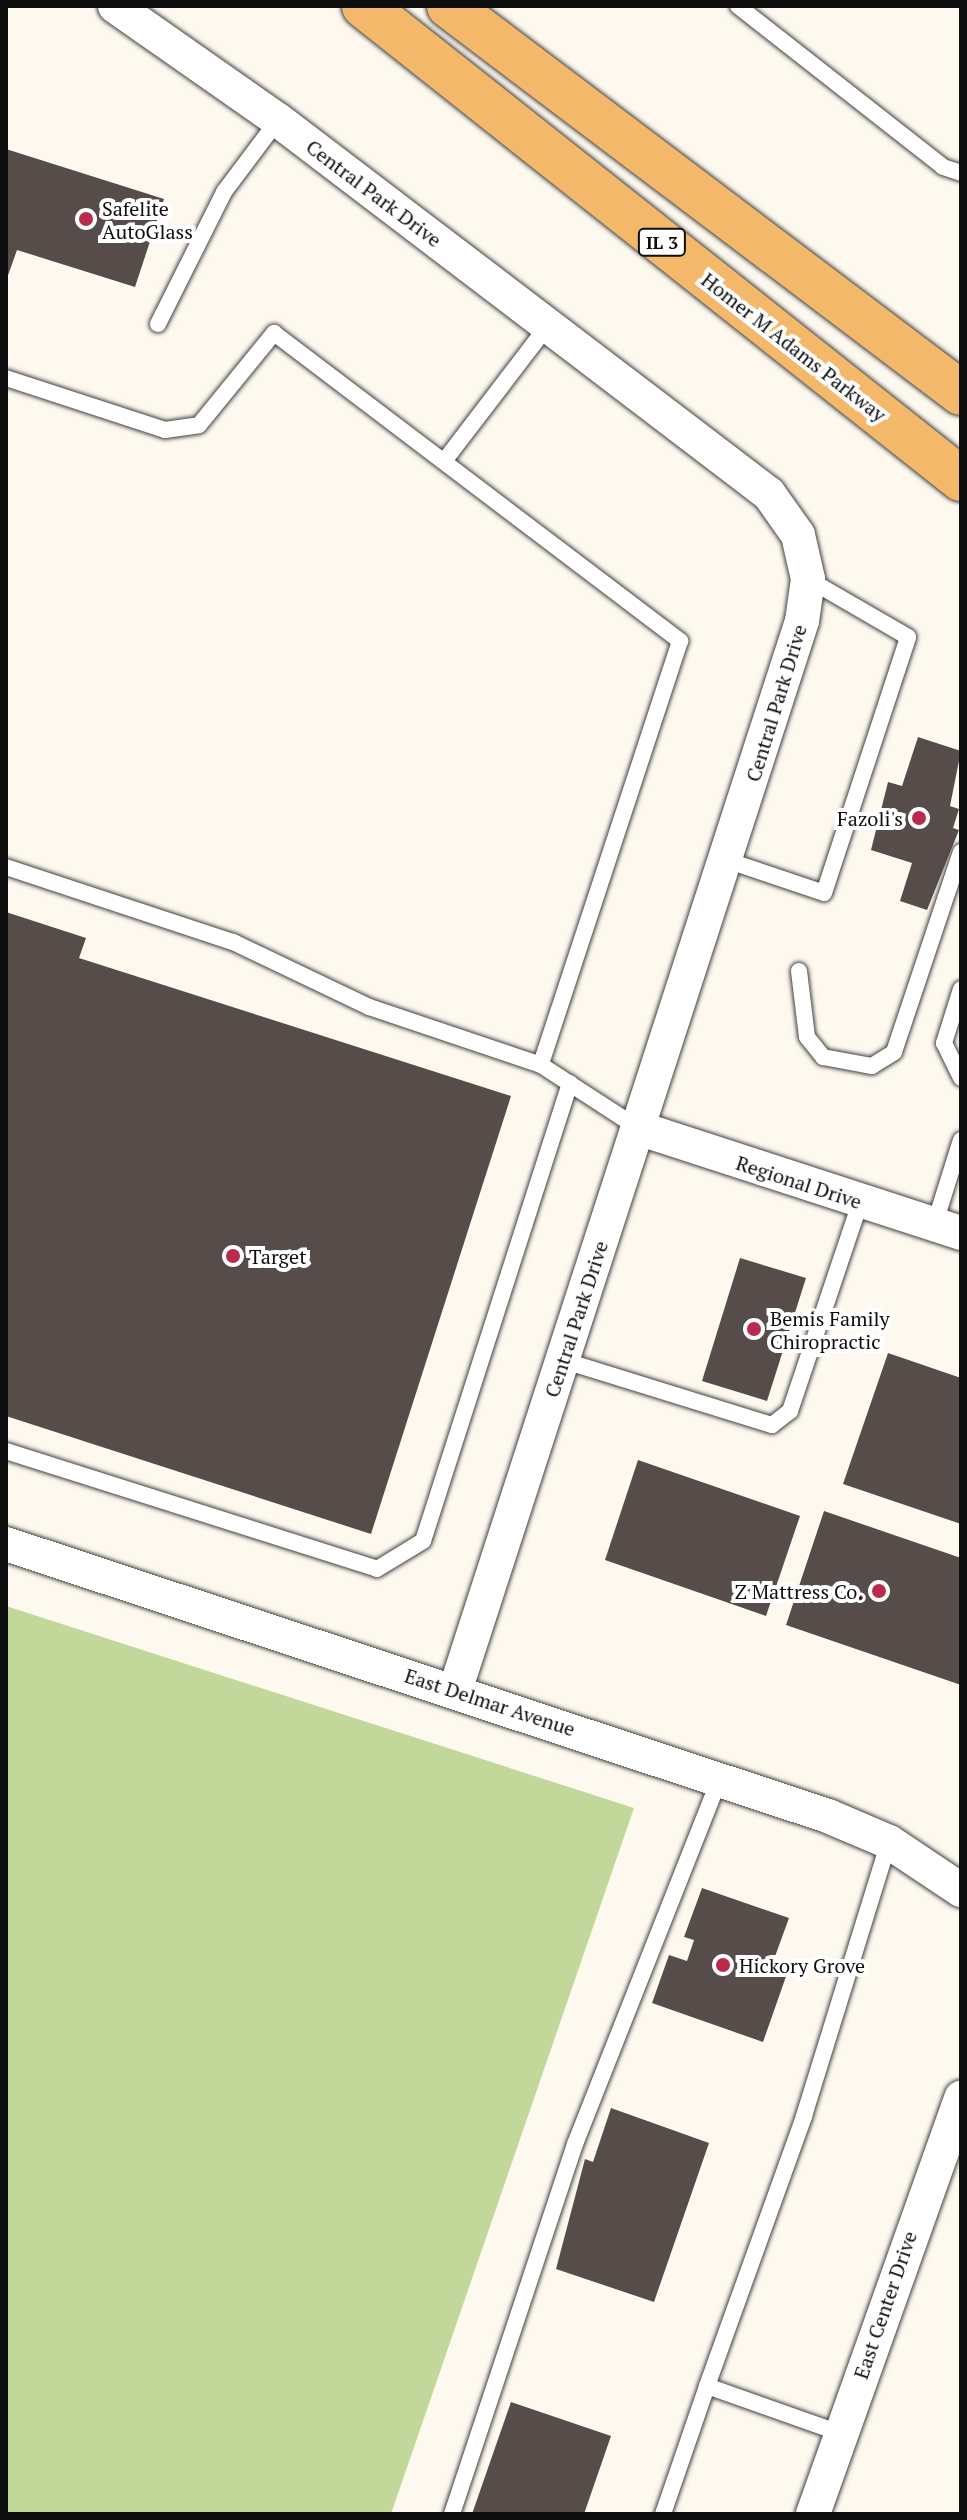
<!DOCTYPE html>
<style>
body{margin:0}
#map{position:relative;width:967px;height:2520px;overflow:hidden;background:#fef9ef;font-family:"PT Serif",serif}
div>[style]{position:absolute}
.forest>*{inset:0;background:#c2d89a}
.building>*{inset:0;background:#564d4b}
.roads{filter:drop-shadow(0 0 2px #414141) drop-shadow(0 0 2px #414141)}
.service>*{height:16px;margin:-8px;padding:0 8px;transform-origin:8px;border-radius:8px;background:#fff}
.minor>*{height:34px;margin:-17px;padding:0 17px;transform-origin:17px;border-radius:17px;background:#fff}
.primary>*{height:44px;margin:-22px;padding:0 22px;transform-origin:22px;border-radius:22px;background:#f4b86a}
.dots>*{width:22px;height:22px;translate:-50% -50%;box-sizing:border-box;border:4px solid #fff;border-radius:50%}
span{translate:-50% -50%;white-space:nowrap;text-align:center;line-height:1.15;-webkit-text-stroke:8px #fff;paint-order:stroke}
.shield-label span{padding:2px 6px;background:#fff;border:2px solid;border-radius:6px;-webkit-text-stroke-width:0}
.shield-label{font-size:18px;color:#0e0e0e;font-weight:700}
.street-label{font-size:20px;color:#0e0e0e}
.poi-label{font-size:20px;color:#0e0e0e}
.left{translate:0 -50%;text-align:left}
.right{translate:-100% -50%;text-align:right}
.frame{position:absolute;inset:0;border:8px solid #0e0e0e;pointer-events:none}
</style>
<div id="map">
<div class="forest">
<i style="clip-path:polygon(6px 1606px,634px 1808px,391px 2514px,6px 2514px)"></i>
</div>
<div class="building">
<i style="clip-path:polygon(6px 149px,164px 199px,135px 287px,17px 250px,6px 281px)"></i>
<i style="clip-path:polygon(918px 737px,961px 751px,950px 806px,959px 809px,953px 828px,959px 830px,927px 910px,900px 901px,912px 863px,871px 850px,888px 782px,902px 786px)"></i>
<i style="clip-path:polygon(6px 912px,86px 938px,79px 958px,511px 1096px,371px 1534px,6px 1416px)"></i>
<i style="clip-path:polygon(740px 1258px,806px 1278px,767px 1401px,702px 1381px)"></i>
<i style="clip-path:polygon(888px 1353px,961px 1378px,961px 1524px,843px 1484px)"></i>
<i style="clip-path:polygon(638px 1460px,800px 1516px,766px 1616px,605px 1560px)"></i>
<i style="clip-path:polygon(824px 1511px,961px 1558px,961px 1685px,786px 1625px)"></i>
<i style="clip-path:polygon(702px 1888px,789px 1918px,773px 1962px,789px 1968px,763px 2042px,652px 2003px,669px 1955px,687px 1961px,694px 1940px,684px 1937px)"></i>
<i style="clip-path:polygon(611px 2108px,709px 2143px,654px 2302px,556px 2269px,585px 2159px,593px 2162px)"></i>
<i style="clip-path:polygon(511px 2402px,611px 2436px,584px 2514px,472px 2514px)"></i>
</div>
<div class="roads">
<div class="service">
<i style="left:738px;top:6px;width:261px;rotate:38.1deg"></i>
<i style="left:943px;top:167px;width:19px;rotate:18deg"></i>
<i style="left:158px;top:324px;width:148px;rotate:-63.4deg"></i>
<i style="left:224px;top:192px;width:90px;rotate:-53.1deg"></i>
<i style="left:6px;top:378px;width:167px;rotate:18.1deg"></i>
<i style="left:165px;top:430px;width:34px;rotate:-8deg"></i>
<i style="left:199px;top:425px;width:119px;rotate:-50.8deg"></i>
<i style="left:274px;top:333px;width:510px;rotate:37.18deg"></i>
<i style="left:680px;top:641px;width:446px;rotate:108.2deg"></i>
<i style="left:445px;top:460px;width:171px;rotate:-52.6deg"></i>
<i style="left:726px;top:860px;width:103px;rotate:18.6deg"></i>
<i style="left:824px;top:893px;width:269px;rotate:-71.8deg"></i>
<i style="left:908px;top:637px;width:116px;rotate:-149.9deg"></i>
<i style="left:6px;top:867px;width:239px;rotate:18.3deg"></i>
<i style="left:233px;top:942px;width:151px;rotate:25.5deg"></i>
<i style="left:369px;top:1007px;width:182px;rotate:18.6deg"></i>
<i style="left:541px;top:1065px;width:116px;rotate:33deg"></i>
<i style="left:799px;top:971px;width:66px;rotate:83.1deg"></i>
<i style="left:807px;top:1037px;width:26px;rotate:51deg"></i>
<i style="left:823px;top:1057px;width:50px;rotate:10.4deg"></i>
<i style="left:872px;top:1066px;width:26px;rotate:-32deg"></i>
<i style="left:894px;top:1052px;width:211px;rotate:-71.5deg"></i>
<i style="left:961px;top:989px;width:57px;rotate:107.5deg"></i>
<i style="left:944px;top:1043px;width:39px;rotate:64deg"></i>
<i style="left:934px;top:1226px;width:90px;rotate:-72.6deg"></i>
<i style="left:562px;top:1360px;width:220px;rotate:17.2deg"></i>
<i style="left:772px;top:1425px;width:23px;rotate:-38deg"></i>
<i style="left:790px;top:1411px;width:219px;rotate:-71.4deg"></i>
<i style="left:6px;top:1451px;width:389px;rotate:17.6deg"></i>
<i style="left:377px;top:1569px;width:54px;rotate:-31.3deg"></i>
<i style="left:423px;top:1541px;width:481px;rotate:-72.2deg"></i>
<i style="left:707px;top:2386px;width:287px;rotate:-70.2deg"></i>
<i style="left:804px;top:2116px;width:287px;rotate:-72.8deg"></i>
<i style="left:452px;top:2514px;width:390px;rotate:-71.6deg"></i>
<i style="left:575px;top:2144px;width:395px;rotate:-68.4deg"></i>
<i style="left:663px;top:2514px;width:135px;rotate:-71deg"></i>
<i style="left:707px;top:2386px;width:141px;rotate:19.5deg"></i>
</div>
<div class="minor">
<i style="left:115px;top:6px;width:199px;rotate:35deg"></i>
<i style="left:278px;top:120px;width:617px;rotate:37.3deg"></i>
<i style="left:769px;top:494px;width:50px;rotate:54.7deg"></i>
<i style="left:798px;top:535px;width:45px;rotate:77.2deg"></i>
<i style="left:808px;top:579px;width:42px;rotate:98.1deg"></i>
<i style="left:802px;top:621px;width:1125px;rotate:107.97deg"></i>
<i style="left:638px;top:1128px;width:340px;rotate:18deg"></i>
<i style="left:6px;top:1544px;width:866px;rotate:18.31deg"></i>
<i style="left:828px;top:1816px;width:66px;rotate:23.1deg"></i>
<i style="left:889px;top:1842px;width:87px;rotate:33.7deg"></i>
<i style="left:813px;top:2514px;width:442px;rotate:-70.4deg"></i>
</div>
<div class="primary">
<i style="left:364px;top:6px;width:762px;rotate:38.39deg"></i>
<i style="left:449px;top:6px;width:642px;rotate:37.08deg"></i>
</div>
</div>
<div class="dots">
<i style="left:86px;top:219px;background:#b92a4c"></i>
<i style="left:919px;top:818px;background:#b92a4c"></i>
<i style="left:233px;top:1256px;background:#b92a4c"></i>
<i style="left:754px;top:1329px;background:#b92a4c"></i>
<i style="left:879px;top:1591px;background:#b92a4c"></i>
<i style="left:723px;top:1965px;background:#b92a4c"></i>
</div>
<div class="shield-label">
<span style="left:662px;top:242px">IL 3</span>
</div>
<div class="street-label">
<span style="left:374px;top:193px;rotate:37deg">Central Park Drive</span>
<span style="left:794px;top:347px;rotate:38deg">Homer M Adams Parkway</span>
<span style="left:776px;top:703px;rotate:-73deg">Central Park Drive</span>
<span style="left:799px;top:1182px;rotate:18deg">Regional Drive</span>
<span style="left:576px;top:1319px;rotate:-72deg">Central Park Drive</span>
<span style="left:490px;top:1702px;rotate:18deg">East Delmar Avenue</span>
<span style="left:885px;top:2305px;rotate:-71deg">East Center Drive</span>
</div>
<div class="poi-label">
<span class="left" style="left:102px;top:220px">Safelite<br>AutoGlass</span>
<span class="right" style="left:903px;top:818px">Fazoli's</span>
<span class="left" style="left:249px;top:1256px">Target</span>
<span class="left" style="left:770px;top:1330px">Bemis Family<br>Chiropractic</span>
<span class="right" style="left:863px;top:1591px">Z Mattress Co.</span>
<span class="left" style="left:739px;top:1965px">Hickory Grove</span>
</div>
<div class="frame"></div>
</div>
